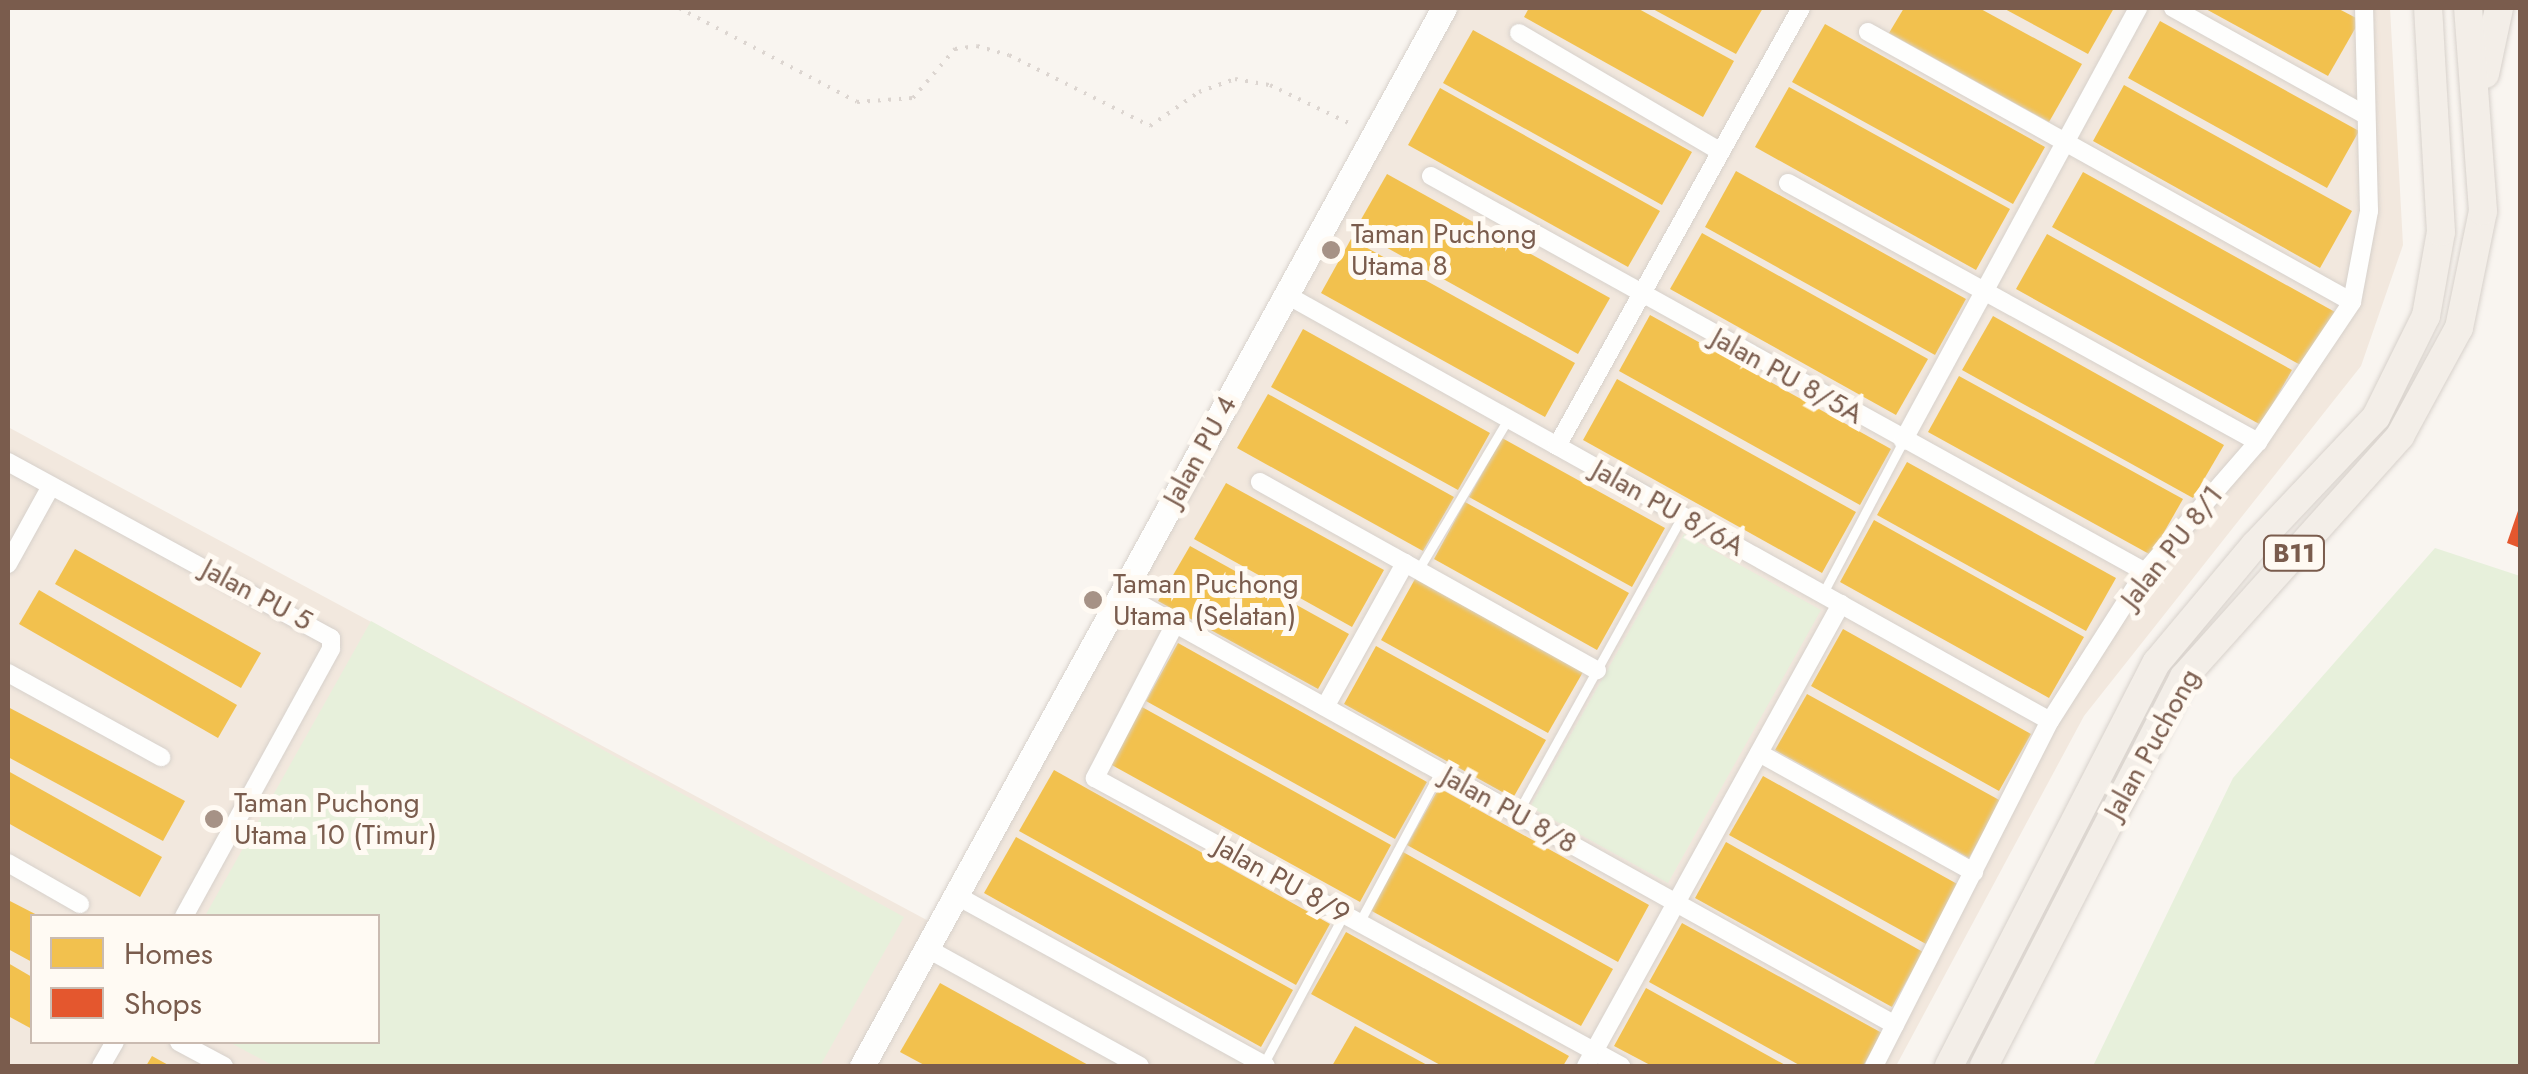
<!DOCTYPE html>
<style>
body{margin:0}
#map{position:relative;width:2528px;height:1074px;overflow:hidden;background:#f9f5f0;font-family:Jost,sans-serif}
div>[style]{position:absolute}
.residential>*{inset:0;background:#f2e8de}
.green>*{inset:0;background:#e7f0db}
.homes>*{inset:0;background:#f2c14e}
.shops>*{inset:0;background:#e4572e}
.path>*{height:4px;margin-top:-2px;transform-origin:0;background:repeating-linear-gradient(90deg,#dcd5d0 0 2.5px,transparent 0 10.5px)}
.roads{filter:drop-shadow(0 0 2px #d7d1cb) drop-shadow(0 0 2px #d7d1cb)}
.lane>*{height:9px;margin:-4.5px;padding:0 4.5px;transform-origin:4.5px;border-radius:4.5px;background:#fefefd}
.street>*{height:18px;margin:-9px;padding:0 9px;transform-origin:9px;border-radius:9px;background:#fefefd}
.secondary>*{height:25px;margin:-12.5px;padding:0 12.5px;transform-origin:12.5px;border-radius:12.5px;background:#fefefd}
.primary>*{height:28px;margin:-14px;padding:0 14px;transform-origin:14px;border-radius:14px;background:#f3eee8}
.dots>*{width:28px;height:28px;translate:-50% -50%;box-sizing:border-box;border:5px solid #fffaf3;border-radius:50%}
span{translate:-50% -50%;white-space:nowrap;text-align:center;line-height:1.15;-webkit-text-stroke:10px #fffaf3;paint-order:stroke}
.shield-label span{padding:2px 8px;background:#fffaf3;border:2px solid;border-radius:8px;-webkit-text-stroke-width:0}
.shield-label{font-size:25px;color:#7a5c4d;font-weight:700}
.poi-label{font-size:28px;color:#7a5c4d}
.left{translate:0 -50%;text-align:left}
.street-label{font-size:28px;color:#7a5c4d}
.frame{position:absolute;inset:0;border:10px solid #7a5c4d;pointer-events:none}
.legend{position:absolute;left:30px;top:914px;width:350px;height:130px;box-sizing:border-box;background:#fffaf3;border:2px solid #cabbb1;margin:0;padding:12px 18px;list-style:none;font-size:30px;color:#7a5c4d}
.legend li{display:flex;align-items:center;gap:20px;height:50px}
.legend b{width:50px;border:2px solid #cabbb1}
</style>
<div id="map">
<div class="residential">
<i style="clip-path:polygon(evenodd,1431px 8px,2390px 8px,2403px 245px,2361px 366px,2084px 716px,1896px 1066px,8px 1066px,8px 427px,936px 925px,1431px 8px,32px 916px,378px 916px,378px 1042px,32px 1042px,32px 916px)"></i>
</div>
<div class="green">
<i style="clip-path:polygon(1684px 534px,1821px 610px,1668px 883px,1530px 807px)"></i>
<i style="clip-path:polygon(2435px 548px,2520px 576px,2520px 1066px,2093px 1066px,2233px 778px)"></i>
<i style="clip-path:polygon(371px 621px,904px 917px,820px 1066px,274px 1066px,229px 1042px,378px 1042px,378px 916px,205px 916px)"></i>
</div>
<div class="homes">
<i style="clip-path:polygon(1529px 8px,1637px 8px,1734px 61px,1703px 117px,1524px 17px)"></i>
<i style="clip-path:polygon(1651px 8px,1763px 8px,1736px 54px)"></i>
<i style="clip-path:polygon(1904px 8px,1979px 8px,2082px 64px,2049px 122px,1889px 33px)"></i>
<i style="clip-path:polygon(2003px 8px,2114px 8px,2088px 54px)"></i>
<i style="clip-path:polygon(2204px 8px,2337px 8px,2360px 20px,2328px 76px)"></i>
<i style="clip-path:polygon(2160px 21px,2359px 131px,2327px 188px,2128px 78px)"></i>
<i style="clip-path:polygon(1825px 24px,2045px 147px,2013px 204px,1792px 82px)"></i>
<i style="clip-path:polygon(1473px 30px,1692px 152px,1662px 205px,1443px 83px)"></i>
<i style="clip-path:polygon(2124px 85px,2352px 211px,2320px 268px,2093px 141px)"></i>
<i style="clip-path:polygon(1789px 87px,2010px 209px,1976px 270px,1755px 147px)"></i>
<i style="clip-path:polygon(1440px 88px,1660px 211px,1628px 267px,1408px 145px)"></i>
<i style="clip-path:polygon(1736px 171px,1966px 299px,1935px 355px,1705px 227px)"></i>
<i style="clip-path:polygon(2083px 172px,2335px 312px,2304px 367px,2052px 227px)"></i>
<i style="clip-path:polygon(1387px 174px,1610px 298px,1578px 354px,1355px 230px)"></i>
<i style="clip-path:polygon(1702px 233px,1928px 359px,1896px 415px,1670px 289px)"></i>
<i style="clip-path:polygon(2047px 234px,2292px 370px,2261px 425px,2016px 289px)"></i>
<i style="clip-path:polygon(1351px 239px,1575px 363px,1545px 417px,1321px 293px)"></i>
<i style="clip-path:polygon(1650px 315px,1891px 449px,1860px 505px,1619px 371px)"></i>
<i style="clip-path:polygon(1993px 316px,2224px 445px,2193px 498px,1962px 370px)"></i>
<i style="clip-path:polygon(1303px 329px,1490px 433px,1458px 490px,1271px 387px)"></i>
<i style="clip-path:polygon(1959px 376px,2183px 499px,2151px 555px,1928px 432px)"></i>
<i style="clip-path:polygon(1617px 379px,1856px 512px,1822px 573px,1583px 440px)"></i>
<i style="clip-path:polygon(1268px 394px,1454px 497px,1423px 551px,1237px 448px)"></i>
<i style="clip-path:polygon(1502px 438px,1665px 528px,1632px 587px,1469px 497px)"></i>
<i style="clip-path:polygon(1907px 462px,2116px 578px,2086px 631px,1877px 515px)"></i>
<i style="clip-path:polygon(1226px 483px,1384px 570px,1352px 627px,1194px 539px)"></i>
<i style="clip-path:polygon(1465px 502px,1629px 593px,1597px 650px,1434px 559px)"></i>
<i style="clip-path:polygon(1874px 520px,2084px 637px,2049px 698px,1840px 582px)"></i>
<i style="clip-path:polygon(1190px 546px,1349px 634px,1318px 689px,1158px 601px)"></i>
<i style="clip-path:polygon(75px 549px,261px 653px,241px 688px,55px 584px)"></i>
<i style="clip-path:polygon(1415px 579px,1583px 672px,1548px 733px,1381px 640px)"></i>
<i style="clip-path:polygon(39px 590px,237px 705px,218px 738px,19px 624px)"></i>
<i style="clip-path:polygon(1843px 629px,2031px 734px,1999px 791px,1811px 686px)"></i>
<i style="clip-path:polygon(1178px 643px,1427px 782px,1395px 839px,1146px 701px)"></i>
<i style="clip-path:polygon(1376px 646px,1546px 740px,1513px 798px,1344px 704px)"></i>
<i style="clip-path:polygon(1807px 694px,2001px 801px,1969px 858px,1775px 750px)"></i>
<i style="clip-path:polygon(8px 707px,185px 801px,163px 841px,8px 757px)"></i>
<i style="clip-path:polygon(1142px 707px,1391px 845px,1360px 902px,1110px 764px)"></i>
<i style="clip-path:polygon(1054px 770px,1330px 924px,1296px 985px,1019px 831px)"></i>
<i style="clip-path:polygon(8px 771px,162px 857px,140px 897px,8px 823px)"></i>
<i style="clip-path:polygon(1763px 776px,1959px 885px,1926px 944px,1729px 835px)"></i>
<i style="clip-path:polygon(1439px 788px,1649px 905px,1618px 962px,1407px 845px)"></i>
<i style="clip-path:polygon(1016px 837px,1293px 990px,1261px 1047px,984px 893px)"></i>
<i style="clip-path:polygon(1726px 842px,1923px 952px,1892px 1007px,1695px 898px)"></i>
<i style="clip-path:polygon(1403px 852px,1613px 969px,1581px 1026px,1370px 910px)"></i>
<i style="clip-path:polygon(8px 900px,39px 916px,32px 916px,32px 962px,8px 949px)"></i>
<i style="clip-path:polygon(1682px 923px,1882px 1033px,1863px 1066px,1801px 1066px,1649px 982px)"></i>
<i style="clip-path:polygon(1346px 932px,1569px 1056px,1563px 1066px,1442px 1066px,1311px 994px)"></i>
<i style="clip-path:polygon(8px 963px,32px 977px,32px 1029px,8px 1016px)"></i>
<i style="clip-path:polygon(940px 983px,1090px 1066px,926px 1066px,900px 1052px)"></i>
<i style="clip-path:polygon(1646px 988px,1787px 1066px,1652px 1066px,1614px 1046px)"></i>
<i style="clip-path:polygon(1355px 1026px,1429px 1066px,1332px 1066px)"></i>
<i style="clip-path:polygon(152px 1056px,170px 1066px,146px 1066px)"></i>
</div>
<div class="shops">
<i style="clip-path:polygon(2520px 505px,2520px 548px,2507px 543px)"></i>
</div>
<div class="path">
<i style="left:679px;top:8px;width:201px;rotate:27.8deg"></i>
<i style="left:857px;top:102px;width:56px;rotate:-4.1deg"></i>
<i style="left:913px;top:98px;width:65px;rotate:-49.4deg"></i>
<i style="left:955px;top:49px;width:22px;rotate:-8deg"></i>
<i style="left:977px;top:46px;width:33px;rotate:16deg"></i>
<i style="left:1009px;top:55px;width:158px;rotate:26.7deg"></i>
<i style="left:1150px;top:126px;width:60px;rotate:-34.8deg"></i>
<i style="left:1199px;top:92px;width:38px;rotate:-20deg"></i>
<i style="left:1235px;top:79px;width:36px;rotate:10deg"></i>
<i style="left:1270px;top:85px;width:94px;rotate:25.8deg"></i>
</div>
<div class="roads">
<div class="lane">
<i style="left:1418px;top:570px;width:176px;rotate:-59.2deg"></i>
<i style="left:1823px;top:593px;width:172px;rotate:-62.2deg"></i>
<i style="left:1517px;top:814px;width:341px;rotate:-61deg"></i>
<i style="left:1359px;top:923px;width:172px;rotate:-61.9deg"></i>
<i style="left:1263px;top:1065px;width:171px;rotate:-61.8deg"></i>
</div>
<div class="street">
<i style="left:2173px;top:8px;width:220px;rotate:29.1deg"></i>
<i style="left:1868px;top:32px;width:554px;rotate:29.16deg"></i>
<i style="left:1519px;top:33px;width:234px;rotate:30.5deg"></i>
<i style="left:1431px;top:176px;width:816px;rotate:29.01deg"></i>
<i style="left:1788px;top:183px;width:537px;rotate:28.86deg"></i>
<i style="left:1285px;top:294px;width:876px;rotate:29.17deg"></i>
<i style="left:1903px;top:441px;width:493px;rotate:-61.5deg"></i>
<i style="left:1557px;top:446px;width:501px;rotate:-60.88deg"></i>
<i style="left:8px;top:462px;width:368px;rotate:28.6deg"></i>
<i style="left:331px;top:638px;width:11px;rotate:90deg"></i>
<i style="left:331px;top:649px;width:305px;rotate:118.8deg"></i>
<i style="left:1260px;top:482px;width:386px;rotate:29.2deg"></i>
<i style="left:8px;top:564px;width:89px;rotate:-61.1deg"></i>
<i style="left:1122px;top:594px;width:885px;rotate:29.14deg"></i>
<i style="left:1175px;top:624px;width:174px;rotate:117.5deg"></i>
<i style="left:1095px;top:778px;width:600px;rotate:28.7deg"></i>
<i style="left:8px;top:673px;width:175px;rotate:28.8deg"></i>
<i style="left:1325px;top:707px;width:165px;rotate:-60.9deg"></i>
<i style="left:1759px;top:753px;width:246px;rotate:29deg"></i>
<i style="left:8px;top:863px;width:83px;rotate:29.7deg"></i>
<i style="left:959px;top:897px;width:350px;rotate:28.8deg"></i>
<i style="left:928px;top:949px;width:242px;rotate:28.9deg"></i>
<i style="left:179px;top:1042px;width:51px;rotate:28.1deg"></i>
<i style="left:101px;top:1066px;width:28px;rotate:-60deg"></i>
<i style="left:1586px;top:1066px;width:528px;rotate:-61.1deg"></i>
<i style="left:1874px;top:1066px;width:387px;rotate:-63deg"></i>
<i style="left:2050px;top:721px;width:177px;rotate:-57.5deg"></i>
<i style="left:2145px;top:572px;width:172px;rotate:-49deg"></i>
<i style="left:2258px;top:442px;width:169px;rotate:-56.1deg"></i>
<i style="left:2352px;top:302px;width:93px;rotate:-79.4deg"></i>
<i style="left:2369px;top:211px;width:203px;rotate:-91.4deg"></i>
</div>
<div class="secondary">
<i style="left:862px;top:1066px;width:1208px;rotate:-61.19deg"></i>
</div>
<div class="primary">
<i style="left:2485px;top:74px;width:67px;rotate:-78deg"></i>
<i style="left:1949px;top:1066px;width:454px;rotate:-62.8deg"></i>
<i style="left:2157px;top:662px;width:153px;rotate:-50.1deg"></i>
<i style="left:2255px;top:545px;width:176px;rotate:-46.6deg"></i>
<i style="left:2376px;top:417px;width:113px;rotate:-63.7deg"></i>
<i style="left:2426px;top:316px;width:85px;rotate:-79.9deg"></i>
<i style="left:2441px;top:232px;width:224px;rotate:-93.3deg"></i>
<i style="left:1984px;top:1066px;width:437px;rotate:-62.8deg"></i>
<i style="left:2184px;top:677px;width:324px;rotate:-48.1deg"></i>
<i style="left:2400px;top:436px;width:123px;rotate:-61.4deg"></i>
<i style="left:2459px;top:328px;width:119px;rotate:-78.4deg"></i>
<i style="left:2483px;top:211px;width:204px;rotate:-94.2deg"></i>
</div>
</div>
<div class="dots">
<i style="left:1331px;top:250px;background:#a69286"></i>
<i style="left:1093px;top:600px;background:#a69286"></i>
<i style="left:214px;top:819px;background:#a69286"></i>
</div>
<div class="shield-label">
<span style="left:2294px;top:553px">B11</span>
</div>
<div class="poi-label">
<span class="left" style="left:1351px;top:250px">Taman Puchong<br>Utama 8</span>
<span class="left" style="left:1113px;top:600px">Taman Puchong<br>Utama (Selatan)</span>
<span class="left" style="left:234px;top:819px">Taman Puchong<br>Utama 10 (Timur)</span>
</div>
<div class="street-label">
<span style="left:1787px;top:376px;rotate:29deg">Jalan PU 8/5A</span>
<span style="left:1200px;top:451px;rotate:-61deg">Jalan PU 4</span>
<span style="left:1668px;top:508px;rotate:29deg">Jalan PU 8/6A</span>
<span style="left:2172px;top:547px;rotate:-52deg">Jalan PU 8/1</span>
<span style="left:257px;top:595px;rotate:28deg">Jalan PU 5</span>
<span style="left:2152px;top:744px;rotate:-61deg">Jalan Puchong</span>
<span style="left:1509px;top:810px;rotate:29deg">Jalan PU 8/8</span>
<span style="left:1282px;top:880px;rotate:29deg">Jalan PU 8/9</span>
</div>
<div class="frame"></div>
<ul class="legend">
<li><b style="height:28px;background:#f2c14e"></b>Homes</li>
<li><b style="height:28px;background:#e4572e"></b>Shops</li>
</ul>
</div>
